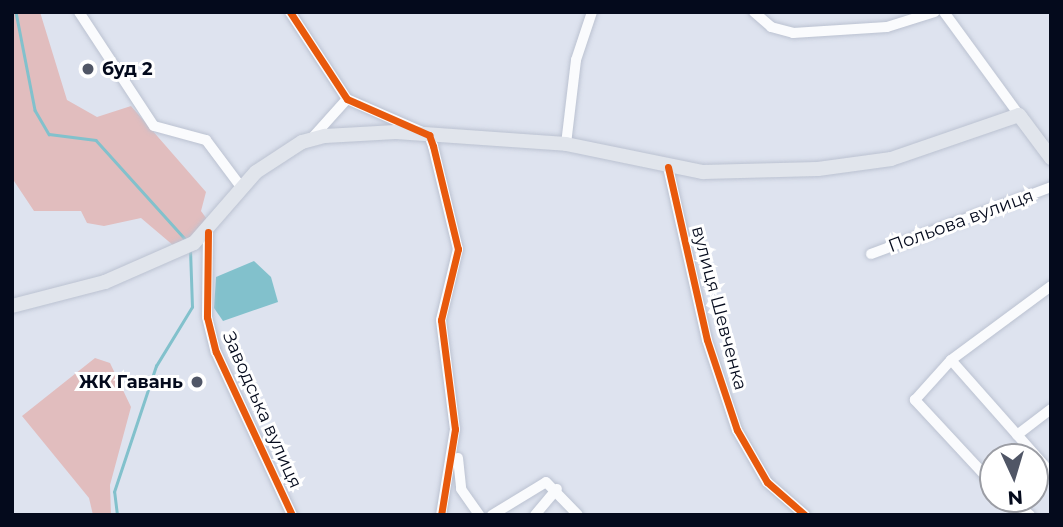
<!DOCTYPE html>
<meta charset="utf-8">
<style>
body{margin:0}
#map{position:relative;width:1063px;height:527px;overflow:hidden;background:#dee3ef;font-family:Montserrat,sans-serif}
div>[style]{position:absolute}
.forest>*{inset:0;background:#e1bdbe}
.water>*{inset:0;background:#82c1cc}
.stream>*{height:2.5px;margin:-1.25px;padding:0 1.25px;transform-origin:1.25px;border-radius:1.25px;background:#82c1cc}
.roads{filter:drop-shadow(0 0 2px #bbc2d1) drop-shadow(0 0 2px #bbc2d1)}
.minor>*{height:10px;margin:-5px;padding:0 5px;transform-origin:5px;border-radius:5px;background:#fafbfd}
.major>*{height:14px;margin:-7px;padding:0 7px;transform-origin:7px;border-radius:7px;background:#e1e5ec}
.cycleway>*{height:7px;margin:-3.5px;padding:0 3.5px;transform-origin:3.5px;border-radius:3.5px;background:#e8590c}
.dots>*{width:19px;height:19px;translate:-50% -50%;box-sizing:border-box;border:4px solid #fff;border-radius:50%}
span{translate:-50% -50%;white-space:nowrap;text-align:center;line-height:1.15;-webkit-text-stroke:6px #fff;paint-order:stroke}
.poi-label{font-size:18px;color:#040a1c;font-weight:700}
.left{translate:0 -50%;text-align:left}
.right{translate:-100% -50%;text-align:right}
.street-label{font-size:18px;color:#040a1c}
.frame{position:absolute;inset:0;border:14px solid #040a1c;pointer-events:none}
.north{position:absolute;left:979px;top:443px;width:70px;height:70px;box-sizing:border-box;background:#fff;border:2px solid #9b9da4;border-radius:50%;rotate:176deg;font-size:19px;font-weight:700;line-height:28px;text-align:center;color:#040a1c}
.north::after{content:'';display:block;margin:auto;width:24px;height:32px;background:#505666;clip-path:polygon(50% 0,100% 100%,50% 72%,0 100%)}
</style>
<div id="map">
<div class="forest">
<i style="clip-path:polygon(12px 12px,40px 12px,67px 100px,97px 117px,131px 106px,206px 192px,201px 211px,209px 222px,200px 232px,174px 246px,141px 218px,104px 226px,87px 223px,81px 211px,34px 211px,12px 178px)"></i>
<i style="clip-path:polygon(95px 358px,110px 363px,131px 407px,110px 485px,111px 515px,93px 515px,89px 498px,22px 416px)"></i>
</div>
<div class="water">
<i style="clip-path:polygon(254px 261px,271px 277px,278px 302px,223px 321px,214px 308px,216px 277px)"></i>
</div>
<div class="stream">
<i style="left:16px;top:12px;width:100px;rotate:79deg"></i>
<i style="left:35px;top:110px;width:28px;rotate:60deg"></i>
<i style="left:49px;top:134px;width:47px;rotate:7.3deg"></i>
<i style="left:96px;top:140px;width:135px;rotate:48deg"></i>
<i style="left:117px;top:515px;width:23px;rotate:-97deg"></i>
<i style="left:114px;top:492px;width:133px;rotate:-71.6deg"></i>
<i style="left:156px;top:366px;width:69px;rotate:-58.6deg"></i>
<i style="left:192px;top:307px;width:58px;rotate:-92deg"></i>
</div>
<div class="roads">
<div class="minor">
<i style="left:79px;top:12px;width:136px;rotate:56.7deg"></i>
<i style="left:154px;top:126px;width:54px;rotate:15.1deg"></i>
<i style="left:206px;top:140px;width:59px;rotate:53.3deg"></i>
<i style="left:290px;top:12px;width:104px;rotate:56.8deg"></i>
<i style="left:347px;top:99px;width:90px;rotate:23.7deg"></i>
<i style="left:429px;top:135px;width:12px;rotate:70deg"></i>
<i style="left:433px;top:146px;width:106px;rotate:76.4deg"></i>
<i style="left:458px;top:249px;width:73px;rotate:103.5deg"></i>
<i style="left:441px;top:320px;width:110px;rotate:82.7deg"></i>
<i style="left:455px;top:429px;width:87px;rotate:99.2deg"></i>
<i style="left:754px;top:12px;width:23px;rotate:41deg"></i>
<i style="left:771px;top:27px;width:23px;rotate:15deg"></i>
<i style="left:793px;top:33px;width:94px;rotate:-3.7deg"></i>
<i style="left:887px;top:27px;width:50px;rotate:-17.4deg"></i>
<i style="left:944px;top:12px;width:127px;rotate:53.9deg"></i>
<i style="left:312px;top:138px;width:52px;rotate:-48.1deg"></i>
<i style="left:566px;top:144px;width:85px;rotate:-83.2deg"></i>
<i style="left:576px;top:60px;width:51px;rotate:-71.6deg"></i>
<i style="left:668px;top:167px;width:177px;rotate:77.3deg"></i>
<i style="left:707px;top:340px;width:95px;rotate:71.6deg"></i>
<i style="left:737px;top:430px;width:60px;rotate:60deg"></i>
<i style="left:767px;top:482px;width:50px;rotate:41deg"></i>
<i style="left:208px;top:232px;width:85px;rotate:90.7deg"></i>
<i style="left:207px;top:317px;width:36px;rotate:76deg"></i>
<i style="left:216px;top:352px;width:180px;rotate:65deg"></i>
<i style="left:871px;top:254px;width:192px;rotate:-20.4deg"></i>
<i style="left:951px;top:360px;width:151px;rotate:48.5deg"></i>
<i style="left:1017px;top:435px;width:43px;rotate:-37.4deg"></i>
<i style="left:458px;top:458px;width:31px;rotate:84deg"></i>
<i style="left:461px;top:489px;width:32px;rotate:55deg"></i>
<i style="left:993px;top:484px;width:115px;rotate:-132.9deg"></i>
<i style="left:915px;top:400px;width:54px;rotate:-48deg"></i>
<i style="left:951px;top:360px;width:124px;rotate:-36.5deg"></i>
<i style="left:1010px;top:499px;width:26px;rotate:39deg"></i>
<i style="left:492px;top:515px;width:63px;rotate:-31.4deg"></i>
<i style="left:546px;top:482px;width:46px;rotate:45.9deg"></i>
<i style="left:535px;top:515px;width:34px;rotate:-50deg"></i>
</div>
<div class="major">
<i style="left:12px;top:306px;width:96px;rotate:-14.5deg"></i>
<i style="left:105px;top:282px;width:97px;rotate:-23.7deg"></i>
<i style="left:194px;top:243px;width:94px;rotate:-48.9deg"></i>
<i style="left:256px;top:172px;width:55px;rotate:-33.1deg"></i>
<i style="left:302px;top:142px;width:24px;rotate:-15deg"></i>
<i style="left:325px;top:136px;width:71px;rotate:-3.2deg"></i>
<i style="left:396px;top:132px;width:170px;rotate:4deg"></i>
<i style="left:566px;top:144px;width:140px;rotate:11.6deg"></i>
<i style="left:703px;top:172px;width:115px;rotate:-1.5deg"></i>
<i style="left:818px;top:169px;width:74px;rotate:-7.8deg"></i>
<i style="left:891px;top:159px;width:135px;rotate:-19deg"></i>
<i style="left:1019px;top:115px;width:54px;rotate:53.3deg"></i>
</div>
</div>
<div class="cycleway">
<i style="left:290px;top:12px;width:104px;rotate:56.8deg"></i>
<i style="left:347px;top:99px;width:90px;rotate:23.7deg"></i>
<i style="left:429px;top:135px;width:12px;rotate:70deg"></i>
<i style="left:433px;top:146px;width:106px;rotate:76.4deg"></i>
<i style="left:458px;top:249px;width:73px;rotate:103.5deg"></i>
<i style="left:441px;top:320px;width:110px;rotate:82.7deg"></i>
<i style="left:455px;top:429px;width:87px;rotate:99.2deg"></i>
<i style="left:668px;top:167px;width:177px;rotate:77.3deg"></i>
<i style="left:707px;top:340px;width:95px;rotate:71.6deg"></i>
<i style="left:737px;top:430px;width:60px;rotate:60deg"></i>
<i style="left:767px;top:482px;width:50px;rotate:41deg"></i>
<i style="left:208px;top:232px;width:85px;rotate:90.7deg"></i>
<i style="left:207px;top:317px;width:36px;rotate:76deg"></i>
<i style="left:216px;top:352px;width:180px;rotate:65deg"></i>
</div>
<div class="dots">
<i style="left:88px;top:69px;background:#505666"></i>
<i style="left:197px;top:382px;background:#505666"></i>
</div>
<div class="poi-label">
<span class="left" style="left:102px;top:69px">буд 2</span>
<span class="right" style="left:183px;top:382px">ЖК Гавань</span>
</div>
<div class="street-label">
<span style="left:961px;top:221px;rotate:-20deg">Польова вулиця</span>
<span style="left:719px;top:308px;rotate:75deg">вулиця Шевченка</span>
<span style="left:262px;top:410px;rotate:66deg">Заводська вулиця</span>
</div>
<div class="frame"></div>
<div class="north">N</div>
</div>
